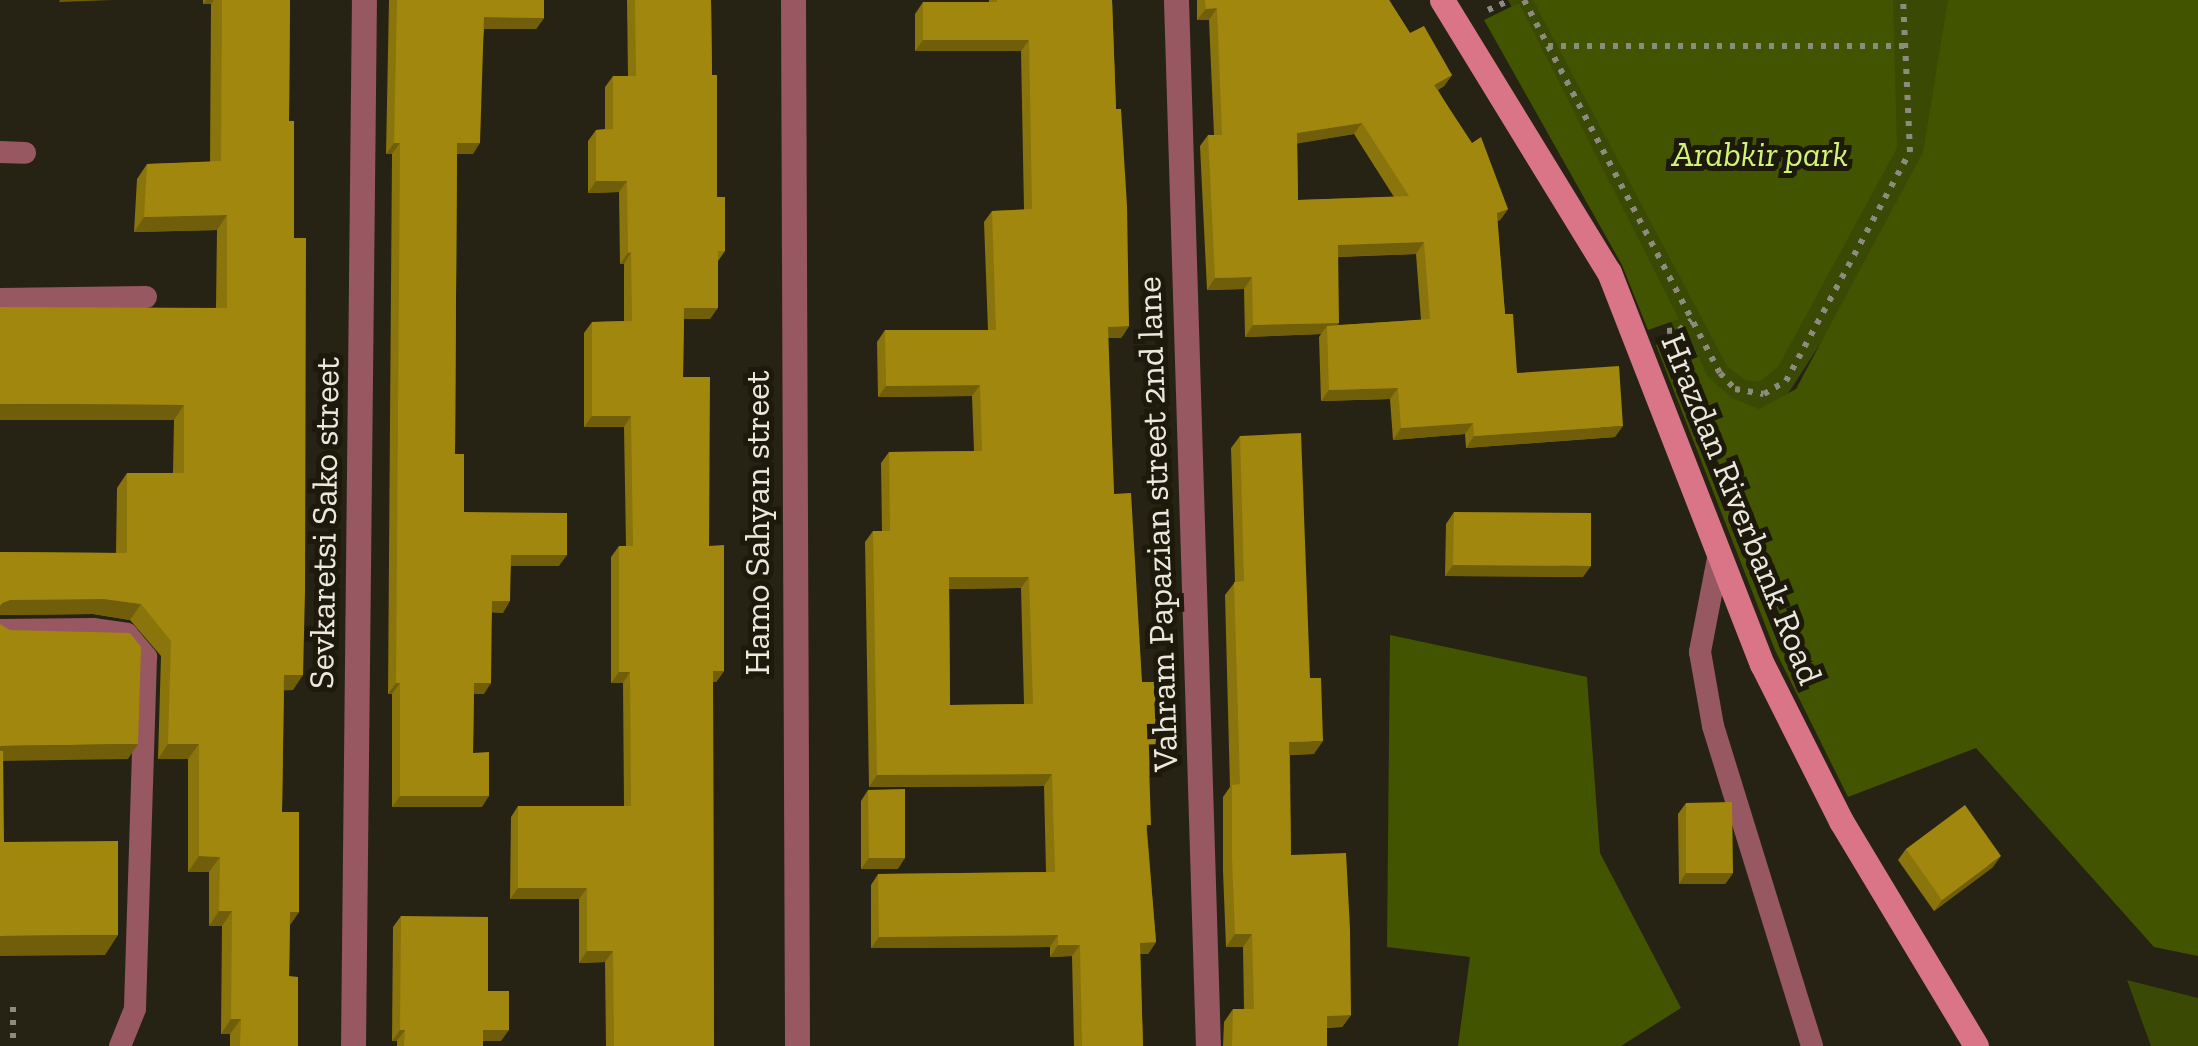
<!DOCTYPE html>
<style>
body{margin:0}
#map{position:relative;width:2198px;height:1046px;overflow:hidden;background:#272314;font-family:"Zilla Slab",serif}
div>[style]{position:absolute}
.green>*{inset:0;background:#3a4903}
.forest>*{inset:0;background:#435400}
.path>*{height:6px;margin-top:-3px;transform-origin:0;background:repeating-linear-gradient(90deg,#8d8a7e 0 5px,transparent 0 13px)}
.lane>*{height:22px;margin:-11px;padding:0 11px;transform-origin:11px;border-radius:11px;background:#975862}
.street>*{height:25px;margin:-12.5px;padding:0 12.5px;transform-origin:12.5px;border-radius:12.5px;background:#975862}
.secondary>*{height:25px;margin:-12.5px;padding:0 12.5px;transform-origin:12.5px;border-radius:12.5px;background:#d97586}
.wall>*{inset:0;background:#8a740c}
.shaded-wall>*{inset:0;background:#715e0a}
.building>*{inset:0;background:#a1870e}
span{translate:-50% -50%;white-space:nowrap;text-align:center;line-height:1.15;-webkit-text-stroke:10px #1d190b;paint-order:stroke}
.park-label{font-size:35px;color:#d2f376;font-style:italic}
.street-label{font-size:35px;color:#ebe8df}
</style>
<div id="map">
<div class="green">
<i style="clip-path:polygon(1508px 0,1975px 0,1961px 127px,1754px 446px,1709px 397px)"></i>
<i style="clip-path:polygon(2127px 980px,2198px 998px,2198px 1046px,2151px 1046px)"></i>
</div>
<div class="forest">
<i style="clip-path:polygon(1533px 0,1893px 0,1897px 148px,1778px 367px,1759px 382px,1745px 380px,1727px 366px)"></i>
<i style="clip-path:polygon(1948px 0,2198px 0,2198px 956px,2154px 947px,1976px 748px,1848px 797px,1775px 650px,1656px 345px,1686px 330px,1708px 377px,1732px 398px,1759px 409px,1796px 389px,1923px 152px)"></i>
<i style="clip-path:polygon(1519px 3px,1679px 319px,1648px 330px,1622px 265px,1484px 20px)"></i>
<i style="clip-path:polygon(1390px 635px,1587px 677px,1600px 853px,1681px 1008px,1621px 1046px,1458px 1046px,1470px 957px,1387px 947px)"></i>
</div>
<div class="path">
<i style="left:1524px;top:0;width:421px;rotate:62.3deg"></i>
<i style="left:1720px;top:373px;width:22px;rotate:47deg"></i>
<i style="left:1735px;top:389px;width:29px;rotate:10deg"></i>
<i style="left:1764px;top:394px;width:26px;rotate:-31deg"></i>
<i style="left:1786px;top:381px;width:260px;rotate:-61.6deg"></i>
<i style="left:1910px;top:152px;width:152px;rotate:-92.6deg"></i>
<i style="left:1488px;top:10px;width:24px;rotate:-24deg"></i>
<i style="left:1548px;top:46px;width:357px"></i>
<i style="left:1667px;top:331px;width:12px;rotate:-5deg"></i>
<i style="left:1679px;top:330px;width:16px;rotate:-38deg"></i>
<i style="left:13px;top:1007px;width:39px;rotate:90deg"></i>
</div>
<div class="lane">
<i style="left:0;top:152px;width:25px;rotate:2deg"></i>
<i style="left:0;top:299px;width:146px;rotate:-0.8deg"></i>
<i style="left:1719px;top:553px;width:101px;rotate:100.9deg"></i>
<i style="left:1700px;top:652px;width:75px;rotate:80deg"></i>
<i style="left:1713px;top:726px;width:335px;rotate:72.8deg"></i>
<i style="left:0;top:630px;width:93px;rotate:-0.6deg"></i>
<i style="left:93px;top:629px;width:34px;rotate:8deg"></i>
<i style="left:127px;top:634px;width:30px;rotate:50deg"></i>
<i style="left:146px;top:657px;width:352px;rotate:91.8deg"></i>
<i style="left:135px;top:1009px;width:40px;rotate:112deg"></i>
</div>
<div class="street">
<i style="left:793px;top:0;width:1046px;rotate:89.78deg"></i>
<i style="left:1176px;top:0;width:1046px;rotate:88.25deg"></i>
<i style="left:353px;top:1046px;width:1046px;rotate:-89.4deg"></i>
</div>
<div class="secondary">
<i style="left:1442px;top:0;width:319px;rotate:58.5deg"></i>
<i style="left:1609px;top:272px;width:421px;rotate:68.7deg"></i>
<i style="left:1762px;top:664px;width:176px;rotate:63.3deg"></i>
<i style="left:1841px;top:821px;width:262px;rotate:59deg"></i>
</div>
<div class="wall">
<i style="clip-path:polygon(203px 0,290px 0,289px 121px,293px 690px,284px 690px,282px 812px,299px 912px,290px 925px,289px 976px,298px 1046px,230px 1046px,230px 1034px,221px 1034px,222px 926px,209px 926px,209px 872px,188px 872px,188px 759px,158px 759px,161px 656px,130px 620px,93px 614px,0 615px,0 552px,116px 553px,117px 488px,127px 473px,173px 473px,174px 420px,216px 307px,217px 230px,134px 232px,137px 179px,147px 164px,210px 162px,211px 4px,203px 4px)"></i>
<i style="clip-path:polygon(389px 0,544px 0,544px 18px,536px 29px,484px 29px,473px 154px,457px 154px,455px 454px,464px 512px,559px 566px,511px 566px,503px 613px,492px 612px,484px 694px,474px 694px,473px 753px,482px 807px,392px 807px,392px 694px,388px 694px,392px 154px,386px 154px)"></i>
<i style="clip-path:polygon(627px 0,711px 0,712px 75px,717px 197px,725px 251px,718px 261px,710px 319px,684px 319px,683px 377px,709px 546px,724px 671px,716px 682px,713px 682px,714px 1046px,606px 1046px,605px 962px,579px 963px,579px 899px,510px 899px,511px 817px,518px 806px,624px 806px,623px 683px,611px 683px,611px 557px,619px 546px,626px 546px,624px 427px,584px 427px,584px 333px,592px 322px,624px 321px,624px 264px,620px 264px,619px 192px,588px 193px,588px 141px,596px 130px,605px 129px,605px 87px,613px 76px,628px 76px)"></i>
<i style="clip-path:polygon(evenodd,989px 0,1112px 0,1116px 109px,1129px 326px,1121px 338px,1108px 338px,1110px 421px,1114px 494px,1142px 682px,1149px 776px,1147px 830px,1156px 942px,1148px 954px,1140px 954px,1143px 1046px,1074px 1046px,1072px 956px,1050px 957px,1050px 947px,871px 948px,871px 885px,878px 874px,1046px 872px,1044px 786px,869px 787px,865px 542px,873px 531px,882px 531px,881px 463px,889px 452px,974px 451px,972px 396px,878px 397px,877px 342px,885px 330px,988px 330px,984px 222px,992px 211px,1024px 210px,1021px 51px,915px 51px,915px 14px,923px 2px,989px 2px,989px 0,1021px 588px,1024px 704px,950px 705px,949px 589px,1021px 588px)"></i>
<i style="clip-path:polygon(evenodd,1197px 0,1389px 0,1410px 33px,1452px 75px,1444px 86px,1438px 90px,1508px 209px,1500px 220px,1497px 221px,1505px 314px,1517px 373px,1615px 437px,1466px 448px,1465px 434px,1393px 440px,1390px 399px,1321px 401px,1319px 337px,1321px 334px,1245px 337px,1244px 289px,1207px 290px,1200px 146px,1208px 135px,1214px 135px,1209px 20px,1197px 20px,1197px 0,1354px 134px,1394px 197px,1298px 200px,1297px 143px,1354px 134px,1197px 0,1416px 254px,1421px 320px,1338px 325px,1338px 257px,1416px 254px)"></i>
<i style="clip-path:polygon(1240px 436px,1314px 754px,1290px 755px,1291px 855px,1351px 1015px,1342px 1027px,1327px 1028px,1327px 1046px,1223px 1046px,1224px 1022px,1233px 1009px,1244px 1009px,1243px 947px,1226px 947px,1223px 871px,1223px 797px,1230px 787px,1225px 595px,1235px 582px,1231px 448px)"></i>
<i style="clip-path:polygon(1454px 512px,1583px 577px,1445px 576px,1446px 524px)"></i>
<i style="clip-path:polygon(868px 790px,898px 869px,861px 869px,861px 801px)"></i>
<i style="clip-path:polygon(1686px 803px,1733px 873px,1725px 884px,1679px 884px,1678px 814px)"></i>
<i style="clip-path:polygon(1906px 849px,1993px 867px,1934px 911px,1898px 860px)"></i>
<i style="clip-path:polygon(401px 916px,488px 991px,501px 1041px,483px 1041px,483px 1046px,397px 1046px,397px 1041px,392px 1041px,393px 927px)"></i>
</div>
<div class="shaded-wall">
<i style="clip-path:polygon(60px 0,112px 0,59px 2px)"></i>
<i style="clip-path:polygon(206px 0,214px 0,211px 4px,203px 4px)"></i>
<i style="clip-path:polygon(1217px 8px,1209px 20px,1197px 20px,1206px 9px)"></i>
<i style="clip-path:polygon(484px 17px,544px 18px,536px 29px,477px 29px)"></i>
<i style="clip-path:polygon(923px 40px,1029px 40px,1021px 51px,915px 51px)"></i>
<i style="clip-path:polygon(1452px 75px,1444px 86px,1426px 96px,1434px 85px)"></i>
<i style="clip-path:polygon(1362px 123px,1354px 134px,1289px 145px,1297px 133px)"></i>
<i style="clip-path:polygon(394px 143px,400px 143px,392px 154px,386px 154px)"></i>
<i style="clip-path:polygon(457px 143px,480px 143px,473px 154px,450px 154px)"></i>
<i style="clip-path:polygon(596px 181px,627px 181px,619px 192px,588px 193px)"></i>
<i style="clip-path:polygon(1508px 209px,1500px 220px,1489px 225px,1497px 213px)"></i>
<i style="clip-path:polygon(227px 215px,217px 230px,134px 232px,144px 217px)"></i>
<i style="clip-path:polygon(1424px 242px,1416px 254px,1330px 257px,1338px 245px)"></i>
<i style="clip-path:polygon(631px 252px,624px 264px,620px 264px,628px 253px)"></i>
<i style="clip-path:polygon(1252px 277px,1244px 289px,1207px 290px,1215px 278px)"></i>
<i style="clip-path:polygon(684px 308px,718px 308px,710px 319px,676px 319px)"></i>
<i style="clip-path:polygon(1339px 323px,1331px 334px,1327px 326px,1321px 334px,1245px 337px,1253px 325px)"></i>
<i style="clip-path:polygon(1129px 326px,1121px 338px,1100px 338px,1108px 327px)"></i>
<i style="clip-path:polygon(980px 385px,972px 396px,878px 397px,886px 386px)"></i>
<i style="clip-path:polygon(1398px 388px,1390px 399px,1321px 401px,1329px 390px)"></i>
<i style="clip-path:polygon(0 404px,184px 405px,174px 420px,0 420px)"></i>
<i style="clip-path:polygon(592px 416px,631px 416px,624px 427px,584px 427px)"></i>
<i style="clip-path:polygon(1473px 423px,1465px 434px,1393px 440px,1401px 428px)"></i>
<i style="clip-path:polygon(1623px 426px,1615px 437px,1466px 448px,1474px 436px)"></i>
<i style="clip-path:polygon(511px 555px,567px 555px,559px 566px,503px 566px)"></i>
<i style="clip-path:polygon(1453px 565px,1591px 566px,1583px 577px,1445px 576px)"></i>
<i style="clip-path:polygon(949px 577px,1029px 577px,1021px 588px,941px 589px)"></i>
<i style="clip-path:polygon(104px 599px,141px 604px,130px 620px,93px 614px,0 615px,0 606px,2px 603px,10px 600px)"></i>
<i style="clip-path:polygon(492px 601px,510px 601px,503px 613px,484px 612px)"></i>
<i style="clip-path:polygon(713px 671px,724px 671px,716px 682px,706px 682px)"></i>
<i style="clip-path:polygon(619px 672px,630px 672px,623px 683px,611px 683px)"></i>
<i style="clip-path:polygon(284px 675px,303px 675px,293px 690px,273px 691px)"></i>
<i style="clip-path:polygon(396px 683px,400px 683px,392px 694px,388px 694px)"></i>
<i style="clip-path:polygon(474px 683px,491px 683px,484px 694px,466px 694px)"></i>
<i style="clip-path:polygon(1323px 741px,1314px 754px,1280px 755px,1289px 742px)"></i>
<i style="clip-path:polygon(138px 744px,128px 759px,0 761px,0 746px)"></i>
<i style="clip-path:polygon(168px 744px,199px 744px,188px 759px,158px 759px)"></i>
<i style="clip-path:polygon(1157px 764px,1149px 776px,1149px 765px)"></i>
<i style="clip-path:polygon(1052px 774px,1044px 786px,869px 787px,877px 775px)"></i>
<i style="clip-path:polygon(400px 796px,489px 796px,482px 807px,392px 807px)"></i>
<i style="clip-path:polygon(199px 856px,220px 857px,209px 872px,188px 872px)"></i>
<i style="clip-path:polygon(2001px 856px,1993px 867px,1934px 911px,1942px 900px)"></i>
<i style="clip-path:polygon(869px 858px,905px 858px,898px 869px,861px 869px)"></i>
<i style="clip-path:polygon(1686px 873px,1733px 873px,1725px 884px,1679px 884px)"></i>
<i style="clip-path:polygon(518px 888px,587px 888px,579px 899px,510px 899px)"></i>
<i style="clip-path:polygon(219px 911px,232px 911px,222px 926px,209px 926px)"></i>
<i style="clip-path:polygon(290px 912px,299px 912px,288px 927px)"></i>
<i style="clip-path:polygon(1235px 934px,1252px 934px,1243px 947px,1226px 947px)"></i>
<i style="clip-path:polygon(118px 935px,105px 955px,0 956px,0 936px)"></i>
<i style="clip-path:polygon(1058px 935px,1050px 947px,871px 948px,879px 937px)"></i>
<i style="clip-path:polygon(1156px 942px,1148px 954px,1132px 954px,1140px 943px)"></i>
<i style="clip-path:polygon(1058px 945px,1080px 945px,1072px 956px,1050px 957px)"></i>
<i style="clip-path:polygon(587px 951px,613px 951px,605px 962px,579px 963px)"></i>
<i style="clip-path:polygon(1351px 1015px,1342px 1027px,1318px 1028px,1327px 1016px)"></i>
<i style="clip-path:polygon(231px 1019px,241px 1019px,230px 1034px,221px 1034px)"></i>
<i style="clip-path:polygon(400px 1030px,405px 1030px,397px 1041px,392px 1041px)"></i>
<i style="clip-path:polygon(483px 1030px,509px 1030px,501px 1041px,475px 1041px)"></i>
</div>
<div class="building">
<i style="clip-path:polygon(222px 0,290px 0,289px 121px,294px 121px,294px 238px,306px 238px,305px 591px,303px 675px,284px 675px,282px 812px,299px 812px,299px 912px,290px 912px,289px 976px,298px 977px,298px 1046px,240px 1046px,241px 1019px,231px 1019px,232px 911px,219px 911px,220px 857px,199px 856px,199px 744px,168px 744px,171px 641px,141px 604px,104px 599px,10px 600px,2px 603px,0 606px,0 552px,127px 553px,127px 473px,184px 473px,184px 405px,0 404px,0 307px,227px 308px,227px 215px,144px 217px,147px 164px,221px 161px)"></i>
<i style="clip-path:polygon(397px 0,544px 0,544px 18px,484px 17px,480px 143px,457px 143px,455px 454px,464px 454px,464px 512px,567px 513px,567px 555px,511px 555px,510px 601px,492px 601px,491px 683px,474px 683px,473px 753px,489px 752px,489px 796px,400px 796px,400px 683px,396px 683px,400px 143px,394px 143px)"></i>
<i style="clip-path:polygon(635px 0,711px 0,712px 75px,717px 75px,717px 197px,725px 197px,725px 251px,718px 251px,718px 308px,684px 308px,683px 377px,710px 377px,709px 546px,724px 545px,724px 671px,713px 671px,714px 1046px,614px 1046px,613px 951px,587px 951px,587px 888px,518px 888px,518px 806px,631px 806px,630px 672px,619px 672px,619px 546px,633px 546px,631px 416px,592px 416px,592px 322px,632px 321px,631px 252px,628px 253px,627px 181px,596px 181px,596px 130px,613px 129px,613px 76px,636px 76px)"></i>
<i style="clip-path:polygon(evenodd,997px 0,1112px 0,1116px 109px,1121px 109px,1127px 206px,1129px 326px,1108px 327px,1114px 494px,1131px 493px,1142px 682px,1155px 682px,1157px 764px,1149px 765px,1151px 825px,1146px 825px,1156px 942px,1140px 943px,1143px 1046px,1082px 1046px,1080px 945px,1058px 945px,1058px 935px,879px 937px,878px 874px,1055px 872px,1052px 774px,877px 775px,873px 531px,890px 531px,889px 452px,982px 451px,980px 385px,886px 386px,885px 330px,996px 330px,992px 211px,1032px 209px,1029px 40px,923px 40px,923px 2px,997px 2px,997px 0,949px 577px,1029px 577px,1033px 704px,950px 705px,949px 577px)"></i>
<i style="clip-path:polygon(evenodd,1205px 0,1389px 0,1410px 33px,1424px 26px,1452px 75px,1434px 85px,1472px 143px,1481px 137px,1508px 209px,1497px 213px,1505px 314px,1513px 314px,1517px 373px,1619px 366px,1623px 426px,1474px 436px,1473px 423px,1401px 428px,1398px 388px,1329px 390px,1327px 326px,1430px 319px,1424px 242px,1338px 245px,1339px 323px,1253px 325px,1252px 277px,1215px 278px,1208px 135px,1222px 135px,1217px 8px,1206px 9px,1205px 0,1362px 123px,1409px 196px,1298px 200px,1297px 133px,1362px 123px)"></i>
<i style="clip-path:polygon(1301px 433px,1310px 678px,1321px 678px,1323px 741px,1289px 742px,1291px 855px,1346px 853px,1350px 929px,1351px 1015px,1327px 1016px,1327px 1046px,1232px 1046px,1233px 1009px,1254px 1009px,1252px 934px,1235px 934px,1232px 858px,1232px 785px,1240px 784px,1234px 582px,1244px 581px,1240px 436px)"></i>
<i style="clip-path:polygon(1454px 512px,1591px 513px,1591px 566px,1453px 565px)"></i>
<i style="clip-path:polygon(0 624px,10px 630px,130px 633px,141px 647px,138px 744px,0 746px)"></i>
<i style="clip-path:polygon(0 751px,3px 751px,4px 842px,118px 841px,118px 935px,0 936px)"></i>
<i style="clip-path:polygon(905px 789px,905px 858px,869px 858px,868px 790px)"></i>
<i style="clip-path:polygon(1732px 802px,1733px 873px,1686px 873px,1686px 803px)"></i>
<i style="clip-path:polygon(1965px 805px,2001px 856px,1942px 900px,1906px 849px)"></i>
<i style="clip-path:polygon(401px 916px,488px 917px,488px 991px,509px 991px,509px 1030px,483px 1030px,483px 1046px,404px 1046px,405px 1030px,400px 1030px)"></i>
</div>
<div class="park-label">
<span style="left:1760px;top:154px">Arabkir park</span>
</div>
<div class="street-label">
<span style="left:1742px;top:509px;rotate:68deg">Hrazdan Riverbank Road</span>
<span style="left:324px;top:523px;rotate:-89deg">Sevkaretsi Sako street</span>
<span style="left:757px;top:523px;rotate:-90deg">Hamo Sahyan street</span>
<span style="left:1157px;top:524px;rotate:-92deg">Vahram Papazian street 2nd lane</span>
</div>
</div>
